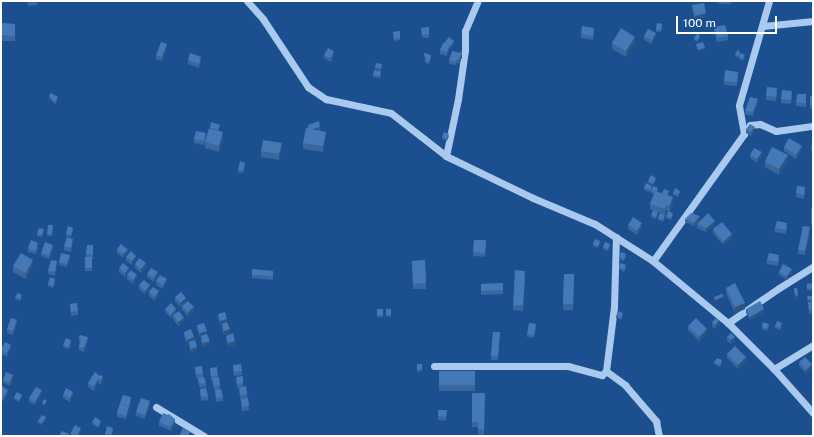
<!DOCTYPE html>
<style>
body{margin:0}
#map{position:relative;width:814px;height:437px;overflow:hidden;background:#1b4f8f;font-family:"Public Sans",sans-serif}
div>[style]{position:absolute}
.minor>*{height:7px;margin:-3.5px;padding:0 3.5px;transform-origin:3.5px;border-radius:3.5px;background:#a9c9ee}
.wall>*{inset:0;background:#3a679d}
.shaded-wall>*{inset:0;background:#305480}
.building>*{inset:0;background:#4478b7}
span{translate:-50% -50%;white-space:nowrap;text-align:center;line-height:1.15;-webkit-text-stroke:4px #1b4f8f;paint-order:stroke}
.frame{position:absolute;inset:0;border:2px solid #fff;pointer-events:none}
.scale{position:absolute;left:676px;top:16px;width:101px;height:18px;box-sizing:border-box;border:2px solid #fff;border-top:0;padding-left:5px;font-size:12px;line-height:14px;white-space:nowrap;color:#fff;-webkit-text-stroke:3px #1b4f8f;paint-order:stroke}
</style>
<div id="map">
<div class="minor">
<i style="left:247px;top:1px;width:24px;rotate:48deg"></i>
<i style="left:263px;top:19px;width:82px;rotate:56.5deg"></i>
<i style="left:308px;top:87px;width:22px;rotate:34deg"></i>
<i style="left:326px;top:99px;width:66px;rotate:12.2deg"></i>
<i style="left:391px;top:113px;width:70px;rotate:38deg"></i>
<i style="left:446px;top:156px;width:97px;rotate:25.8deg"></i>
<i style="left:533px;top:198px;width:67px;rotate:22.8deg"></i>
<i style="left:595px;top:224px;width:69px;rotate:32.5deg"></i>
<i style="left:653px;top:261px;width:97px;rotate:39.6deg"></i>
<i style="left:728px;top:323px;width:65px;rotate:45deg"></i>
<i style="left:774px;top:369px;width:59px;rotate:48.4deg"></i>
<i style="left:763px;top:26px;width:50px;rotate:-5.7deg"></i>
<i style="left:746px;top:131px;width:7px;rotate:-56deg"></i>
<i style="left:750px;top:125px;width:10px;rotate:-6deg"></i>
<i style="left:760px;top:124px;width:17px;rotate:24deg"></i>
<i style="left:776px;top:131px;width:37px;rotate:-8deg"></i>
<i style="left:446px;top:156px;width:58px;rotate:-78.1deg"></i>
<i style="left:458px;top:99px;width:49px;rotate:-81.9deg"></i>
<i style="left:465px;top:50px;width:19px;rotate:-90deg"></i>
<i style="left:465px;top:31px;width:33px;rotate:-67deg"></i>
<i style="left:653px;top:261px;width:156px;rotate:-54.4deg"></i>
<i style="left:744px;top:134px;width:29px;rotate:-100deg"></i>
<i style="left:739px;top:105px;width:108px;rotate:-73.9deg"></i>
<i style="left:728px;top:323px;width:62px;rotate:-34.5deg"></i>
<i style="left:779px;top:288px;width:40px;rotate:-32deg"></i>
<i style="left:434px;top:366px;width:134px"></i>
<i style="left:568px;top:366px;width:35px;rotate:15deg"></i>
<i style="left:602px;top:375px;width:6px;rotate:-45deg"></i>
<i style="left:606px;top:371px;width:64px;rotate:-82.9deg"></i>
<i style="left:614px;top:307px;width:70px;rotate:-88.4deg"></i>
<i style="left:774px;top:369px;width:46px;rotate:-31.6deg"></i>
<i style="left:606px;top:371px;width:24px;rotate:36deg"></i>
<i style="left:625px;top:385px;width:48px;rotate:49.3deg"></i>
<i style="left:656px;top:421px;width:15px;rotate:79deg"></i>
<i style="left:156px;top:407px;width:56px;rotate:31.1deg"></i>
</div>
<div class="wall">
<i style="clip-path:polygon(27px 1px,37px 1px,37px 5px,28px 6px)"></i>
<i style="clip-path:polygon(719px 1px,732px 1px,731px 4px,719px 4px)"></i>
<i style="clip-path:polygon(692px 5px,706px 17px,695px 20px,692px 9px)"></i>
<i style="clip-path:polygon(1px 23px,15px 24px,15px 41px,1px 41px)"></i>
<i style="clip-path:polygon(657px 23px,662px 24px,661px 32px,656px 32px)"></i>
<i style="clip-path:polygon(429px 27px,429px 38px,422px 38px,421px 28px)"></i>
<i style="clip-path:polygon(714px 27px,728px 36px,728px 40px,717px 42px,714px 31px)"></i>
<i style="clip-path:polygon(400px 31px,400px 40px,394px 41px,393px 32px)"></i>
<i style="clip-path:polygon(594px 32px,593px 40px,581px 38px,581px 34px)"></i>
<i style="clip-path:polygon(644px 36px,656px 37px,652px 44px,644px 40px)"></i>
<i style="clip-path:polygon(694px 38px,700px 38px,697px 42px,694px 40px)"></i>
<i style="clip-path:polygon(635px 42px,626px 57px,612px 49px,612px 43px)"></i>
<i style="clip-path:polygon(444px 43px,454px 43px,450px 48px,447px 56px,440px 54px,440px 50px)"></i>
<i style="clip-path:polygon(167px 48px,162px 61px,156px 59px,156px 55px)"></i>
<i style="clip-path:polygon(735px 54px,740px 54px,745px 57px,742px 61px,739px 58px,739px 56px,738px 58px,735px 56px)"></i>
<i style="clip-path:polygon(324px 55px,334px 55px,331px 62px,324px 58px)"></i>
<i style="clip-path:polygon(424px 55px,431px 56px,429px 64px,425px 63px,426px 58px,424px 57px)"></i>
<i style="clip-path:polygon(462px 57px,459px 64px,456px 63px,456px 65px,449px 64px,449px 60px)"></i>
<i style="clip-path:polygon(188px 60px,201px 61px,199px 68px,188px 64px)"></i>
<i style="clip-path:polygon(382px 66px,381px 70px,375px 69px,375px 67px)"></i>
<i style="clip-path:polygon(381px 73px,380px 78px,373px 77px,373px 75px)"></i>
<i style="clip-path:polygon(738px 76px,737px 86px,724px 85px,724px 81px)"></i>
<i style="clip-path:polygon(777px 92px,776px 101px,766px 100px,766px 96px)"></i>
<i style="clip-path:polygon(792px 95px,791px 104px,781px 103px,781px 99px)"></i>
<i style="clip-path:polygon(49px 96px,58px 99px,55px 104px,49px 98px)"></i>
<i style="clip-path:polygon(813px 96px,813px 109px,810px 109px,810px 105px)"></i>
<i style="clip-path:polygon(806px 98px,806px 107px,796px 106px,796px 103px)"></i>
<i style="clip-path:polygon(758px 103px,753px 116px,745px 114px,745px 111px)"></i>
<i style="clip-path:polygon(308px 125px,320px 130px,326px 137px,323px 152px,303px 149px,303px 143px,308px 128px)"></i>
<i style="clip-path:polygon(220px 129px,219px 131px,223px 137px,219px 152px,205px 148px,205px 142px)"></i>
<i style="clip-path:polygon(746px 129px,755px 131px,751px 136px,746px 133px)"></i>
<i style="clip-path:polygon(449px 136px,447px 141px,442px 139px,442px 137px)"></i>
<i style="clip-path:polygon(206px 137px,204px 145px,194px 143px,194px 139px)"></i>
<i style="clip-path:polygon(813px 143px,813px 152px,811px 150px,811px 147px)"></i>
<i style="clip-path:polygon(784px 147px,802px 150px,796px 159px,784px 151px)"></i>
<i style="clip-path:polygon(282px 149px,279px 160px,261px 157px,261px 151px)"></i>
<i style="clip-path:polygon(750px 155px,762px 156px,757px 163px,750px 158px)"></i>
<i style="clip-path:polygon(765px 161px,788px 161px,779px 175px,765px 167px)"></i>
<i style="clip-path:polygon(245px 165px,243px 173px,238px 172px,238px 170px)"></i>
<i style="clip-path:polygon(656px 180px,653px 185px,648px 183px,648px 181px)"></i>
<i style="clip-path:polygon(644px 188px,652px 188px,650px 192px,644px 190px)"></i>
<i style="clip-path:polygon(658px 190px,658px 192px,662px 193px,669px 193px,668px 196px,673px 203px,670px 211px,666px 211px,665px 215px,650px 209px,650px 204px,654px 194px,651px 193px,651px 191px)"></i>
<i style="clip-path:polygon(805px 191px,804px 199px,796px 197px,796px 193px)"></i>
<i style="clip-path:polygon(680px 192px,678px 197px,673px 195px,673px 193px)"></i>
<i style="clip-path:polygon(811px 208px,813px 208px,813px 226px,811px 226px)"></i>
<i style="clip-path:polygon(658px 214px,656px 219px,651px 217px,651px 215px)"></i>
<i style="clip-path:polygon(673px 215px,671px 220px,666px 218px,666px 216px)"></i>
<i style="clip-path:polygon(665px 217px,663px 222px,658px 220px,658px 218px)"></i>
<i style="clip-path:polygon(685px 219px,700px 220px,694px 226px,685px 222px)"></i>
<i style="clip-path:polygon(697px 224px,715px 224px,706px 232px,697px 228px)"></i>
<i style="clip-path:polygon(628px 225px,642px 227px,637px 235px,628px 229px)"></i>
<i style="clip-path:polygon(53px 227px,52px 236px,47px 236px,47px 234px)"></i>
<i style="clip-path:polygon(787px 227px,786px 234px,775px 232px,775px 228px)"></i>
<i style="clip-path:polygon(73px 229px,71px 237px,66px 236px,66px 234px)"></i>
<i style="clip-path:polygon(713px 229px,732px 238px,723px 245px,713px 233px)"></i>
<i style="clip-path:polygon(44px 231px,42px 237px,37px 236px,37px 234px)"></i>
<i style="clip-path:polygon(810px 231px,805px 255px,798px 254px,798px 250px)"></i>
<i style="clip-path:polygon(474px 240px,486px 240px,485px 257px,473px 256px)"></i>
<i style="clip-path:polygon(73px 243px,71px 252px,64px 250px,64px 246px)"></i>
<i style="clip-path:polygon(600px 243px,598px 248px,593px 246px,593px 244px)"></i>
<i style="clip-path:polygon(87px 245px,93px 245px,93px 259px,92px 259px,92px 271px,85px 271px,85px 257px,86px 257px)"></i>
<i style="clip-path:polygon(610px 246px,608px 251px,603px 249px,603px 247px)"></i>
<i style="clip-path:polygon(38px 247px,36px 254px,28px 252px,28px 248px)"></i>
<i style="clip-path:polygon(53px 249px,49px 259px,41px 256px,41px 253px)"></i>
<i style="clip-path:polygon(117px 249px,128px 253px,123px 258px,117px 253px)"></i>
<i style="clip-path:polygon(626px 256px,624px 261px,619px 259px,619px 257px)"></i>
<i style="clip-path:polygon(126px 257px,136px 259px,132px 265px,126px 261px)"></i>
<i style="clip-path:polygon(70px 258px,67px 267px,59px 265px,59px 262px)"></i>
<i style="clip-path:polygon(779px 259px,778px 266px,767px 264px,767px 260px)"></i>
<i style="clip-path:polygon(425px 260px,426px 289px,413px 289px,412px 261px)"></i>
<i style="clip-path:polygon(135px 264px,146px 267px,141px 273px,135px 268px)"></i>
<i style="clip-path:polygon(57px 265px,55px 276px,48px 274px,48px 271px)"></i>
<i style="clip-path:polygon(13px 266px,33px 266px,26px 279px,13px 272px)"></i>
<i style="clip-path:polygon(619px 267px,626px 267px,624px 272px,619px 269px)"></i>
<i style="clip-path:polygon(119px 268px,129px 272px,125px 277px,119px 272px)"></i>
<i style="clip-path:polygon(252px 269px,273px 271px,273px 280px,252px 278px)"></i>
<i style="clip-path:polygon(779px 272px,792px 273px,787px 280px,779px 275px)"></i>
<i style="clip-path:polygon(147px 274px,158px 276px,154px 282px,147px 277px)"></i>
<i style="clip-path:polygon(564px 274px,574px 274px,573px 310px,563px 310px)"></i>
<i style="clip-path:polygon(127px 275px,137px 279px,133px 284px,127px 279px)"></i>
<i style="clip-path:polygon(525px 277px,523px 311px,513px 310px,513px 305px)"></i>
<i style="clip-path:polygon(55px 281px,53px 288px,48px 286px,48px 284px)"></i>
<i style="clip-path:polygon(156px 281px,167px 283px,163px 289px,156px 285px)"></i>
<i style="clip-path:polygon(503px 283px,503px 294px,481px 295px,481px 284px)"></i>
<i style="clip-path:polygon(813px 283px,813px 290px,807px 291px,807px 284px)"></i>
<i style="clip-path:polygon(139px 285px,150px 289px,145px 294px,139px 289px)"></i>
<i style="clip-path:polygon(726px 288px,745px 309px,735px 313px,726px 293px)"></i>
<i style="clip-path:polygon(794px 288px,797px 288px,798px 296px,795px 297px)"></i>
<i style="clip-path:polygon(149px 292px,159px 295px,155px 301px,149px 296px)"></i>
<i style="clip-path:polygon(813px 296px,813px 301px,808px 301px,807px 298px)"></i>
<i style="clip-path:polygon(15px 297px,22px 297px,20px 301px,15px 299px)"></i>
<i style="clip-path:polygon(175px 297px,186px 302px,180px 307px,175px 301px)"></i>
<i style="clip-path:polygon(808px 302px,813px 302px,813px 313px,809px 314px)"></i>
<i style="clip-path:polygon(70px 304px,78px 311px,78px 315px,71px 316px)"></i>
<i style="clip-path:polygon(182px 306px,194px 311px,188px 316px,182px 310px)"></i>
<i style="clip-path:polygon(165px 309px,176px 313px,184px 322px,178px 326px,173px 319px,173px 316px,171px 318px,165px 312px)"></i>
<i style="clip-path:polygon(377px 309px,383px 309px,383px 317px,377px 317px)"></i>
<i style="clip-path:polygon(386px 309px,391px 309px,391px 317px,386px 316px)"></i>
<i style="clip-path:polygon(746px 309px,764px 312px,750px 320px,746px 313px)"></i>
<i style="clip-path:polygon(218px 314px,227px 322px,230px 333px,224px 335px,222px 328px,222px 324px,220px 324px,218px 317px)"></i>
<i style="clip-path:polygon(623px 315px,621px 320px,616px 318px,616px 316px)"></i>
<i style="clip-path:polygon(712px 322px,719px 325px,715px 329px,712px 326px)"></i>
<i style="clip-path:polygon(17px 324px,13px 335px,7px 333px,7px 329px)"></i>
<i style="clip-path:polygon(197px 325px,207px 334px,210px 345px,203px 347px,201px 340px,201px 337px,200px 337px,197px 329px)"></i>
<i style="clip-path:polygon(782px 325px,780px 330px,775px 328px,775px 326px)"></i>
<i style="clip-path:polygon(688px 326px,707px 333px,699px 341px,688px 330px)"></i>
<i style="clip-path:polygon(769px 326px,767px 331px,762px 329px,762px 327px)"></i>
<i style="clip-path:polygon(536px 327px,534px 338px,527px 337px,527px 334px)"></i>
<i style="clip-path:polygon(184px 332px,194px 341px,197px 350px,191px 353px,189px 346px,189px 343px,187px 343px,184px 336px)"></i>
<i style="clip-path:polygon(493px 332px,500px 332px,498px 360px,491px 360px)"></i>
<i style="clip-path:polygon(226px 336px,235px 345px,228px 347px,226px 339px)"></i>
<i style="clip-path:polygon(727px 337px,735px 340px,731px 344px,727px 341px)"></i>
<i style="clip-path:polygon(79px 338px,88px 341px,84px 352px,79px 350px,79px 347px,80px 342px,79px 342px)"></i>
<i style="clip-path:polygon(71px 342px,69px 349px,63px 347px,63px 345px)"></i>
<i style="clip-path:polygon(1px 349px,11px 349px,7px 357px,1px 354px)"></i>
<i style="clip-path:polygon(727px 354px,746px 361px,738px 369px,727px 358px)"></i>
<i style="clip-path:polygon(714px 362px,722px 362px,720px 367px,714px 364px)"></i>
<i style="clip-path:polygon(799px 362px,812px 368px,806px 373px,799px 366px)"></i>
<i style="clip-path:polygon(417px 364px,422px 364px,422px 371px,417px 372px)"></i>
<i style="clip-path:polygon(233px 365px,242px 371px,242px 375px,234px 376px)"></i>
<i style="clip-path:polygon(195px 367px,203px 374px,203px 377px,206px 383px,206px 387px,200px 388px,198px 382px,198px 378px,199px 378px,196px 378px)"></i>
<i style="clip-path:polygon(210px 368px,218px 375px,218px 378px,220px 385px,220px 389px,223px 397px,223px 401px,216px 402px,215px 390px,214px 390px,212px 380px,211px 380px)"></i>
<i style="clip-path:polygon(439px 371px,475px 371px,475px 391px,439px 391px)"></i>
<i style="clip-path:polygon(95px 372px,103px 380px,101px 384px,98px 383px,94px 391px,88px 387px,88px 383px)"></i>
<i style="clip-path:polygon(236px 377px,243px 383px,243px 387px,247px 394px,249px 410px,242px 411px,239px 388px,243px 387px,237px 388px)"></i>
<i style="clip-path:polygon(13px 379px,10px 386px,3px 383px,3px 380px)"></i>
<i style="clip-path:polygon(1px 388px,8px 393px,4px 401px,1px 400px)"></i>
<i style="clip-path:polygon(200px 389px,208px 396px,208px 400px,201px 401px)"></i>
<i style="clip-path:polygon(472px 393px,485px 393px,484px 435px,478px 435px,478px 427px,472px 427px)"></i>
<i style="clip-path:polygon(42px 394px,35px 405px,29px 402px,29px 398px)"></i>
<i style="clip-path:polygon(63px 395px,73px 395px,70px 402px,63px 398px)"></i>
<i style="clip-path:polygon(14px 397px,22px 397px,19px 402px,14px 399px)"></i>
<i style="clip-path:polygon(131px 401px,126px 419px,117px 417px,117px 413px,120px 403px)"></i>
<i style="clip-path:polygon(150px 405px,145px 419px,136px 416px,136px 412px)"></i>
<i style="clip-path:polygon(438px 410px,447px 410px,446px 421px,438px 420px)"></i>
<i style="clip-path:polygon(46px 419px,42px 425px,38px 423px,38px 421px)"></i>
<i style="clip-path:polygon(92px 422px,101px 423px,98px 428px,92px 424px)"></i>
<i style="clip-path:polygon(159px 422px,175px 423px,171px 431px,159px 426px)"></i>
<i style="clip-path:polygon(113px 429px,112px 436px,105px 435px,105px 434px)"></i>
</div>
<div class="shaded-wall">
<i style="clip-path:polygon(706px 13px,706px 17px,695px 20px,695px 16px)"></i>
<i style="clip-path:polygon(656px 33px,656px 37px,652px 44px,652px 40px)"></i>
<i style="clip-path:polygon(635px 37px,635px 42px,626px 57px,626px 51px)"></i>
<i style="clip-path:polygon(454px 41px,454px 43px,450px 48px,450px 47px)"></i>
<i style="clip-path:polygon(167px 44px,167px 48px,162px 61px,162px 57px)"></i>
<i style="clip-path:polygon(450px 45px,450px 49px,447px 56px,447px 52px)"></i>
<i style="clip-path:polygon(705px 48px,705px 50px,698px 52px,698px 50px)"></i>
<i style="clip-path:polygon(334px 51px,334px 55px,331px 62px,331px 58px)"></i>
<i style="clip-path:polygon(462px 53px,462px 57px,459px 64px,459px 60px)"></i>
<i style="clip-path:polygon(201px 57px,201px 61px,199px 68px,199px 64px)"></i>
<i style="clip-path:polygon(758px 99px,758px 103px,753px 116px,753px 112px)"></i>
<i style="clip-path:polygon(320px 127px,320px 130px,309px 130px)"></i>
<i style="clip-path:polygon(755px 127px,755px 131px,751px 136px,751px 132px)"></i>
<i style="clip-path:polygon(223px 132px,223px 137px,219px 152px,219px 146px)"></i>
<i style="clip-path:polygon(326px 132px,326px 137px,323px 152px,323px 146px)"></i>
<i style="clip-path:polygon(282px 143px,282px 149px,279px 160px,279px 154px)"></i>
<i style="clip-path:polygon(802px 146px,802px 150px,796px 159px,796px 155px)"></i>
<i style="clip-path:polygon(762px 152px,762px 156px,757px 163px,757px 159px)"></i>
<i style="clip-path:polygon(788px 155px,788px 161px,779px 175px,779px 169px)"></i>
<i style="clip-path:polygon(673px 197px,673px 203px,670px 211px,670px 205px)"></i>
<i style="clip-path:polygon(666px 205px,666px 211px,665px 215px,665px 209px)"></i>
<i style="clip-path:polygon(700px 216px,700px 220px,694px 226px,694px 223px)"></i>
<i style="clip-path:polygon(715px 221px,715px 224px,706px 232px,706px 228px)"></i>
<i style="clip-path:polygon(642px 223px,642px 227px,637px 235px,637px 231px)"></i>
<i style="clip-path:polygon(810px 227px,810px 231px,805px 255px,805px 251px)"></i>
<i style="clip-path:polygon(732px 234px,732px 238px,723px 245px,723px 242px)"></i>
<i style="clip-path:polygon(73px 239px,73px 243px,71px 252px,71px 248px)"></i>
<i style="clip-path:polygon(38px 243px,38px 247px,36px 254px,36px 251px)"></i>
<i style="clip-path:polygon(53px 245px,53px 249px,49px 259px,49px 256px)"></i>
<i style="clip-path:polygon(128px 250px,128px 253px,123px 258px,123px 254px)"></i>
<i style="clip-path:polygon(70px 255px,70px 258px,67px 267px,67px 264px)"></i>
<i style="clip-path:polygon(136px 256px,136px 259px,132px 265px,132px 261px)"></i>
<i style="clip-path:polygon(33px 260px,33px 266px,26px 279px,26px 273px)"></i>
<i style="clip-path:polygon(57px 261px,57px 265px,55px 276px,55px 272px)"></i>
<i style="clip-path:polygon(146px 263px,146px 267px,141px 273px,141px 269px)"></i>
<i style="clip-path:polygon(129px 268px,129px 272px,125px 277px,125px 273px)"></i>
<i style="clip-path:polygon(792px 269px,792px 273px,787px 280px,787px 276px)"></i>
<i style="clip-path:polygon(158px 272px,158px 276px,154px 282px,154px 278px)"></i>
<i style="clip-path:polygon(137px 275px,137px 279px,133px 284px,133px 280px)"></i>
<i style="clip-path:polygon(167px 279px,167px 283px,163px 289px,163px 285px)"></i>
<i style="clip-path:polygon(150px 285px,150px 289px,145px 294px,145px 291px)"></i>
<i style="clip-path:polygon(159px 291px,159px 295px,155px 301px,155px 297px)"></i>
<i style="clip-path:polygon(724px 296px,724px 298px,715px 302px,715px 300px)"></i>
<i style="clip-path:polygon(186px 298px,186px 302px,180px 307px,180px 303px)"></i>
<i style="clip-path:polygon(745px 303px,745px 309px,735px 313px,735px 307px)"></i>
<i style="clip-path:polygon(194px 307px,194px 311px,188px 316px,188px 312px)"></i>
<i style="clip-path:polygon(176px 309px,176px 313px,171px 318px,171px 315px)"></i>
<i style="clip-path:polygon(764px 309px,764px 312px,750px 320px,750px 317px)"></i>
<i style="clip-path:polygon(184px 318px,184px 322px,178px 326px,178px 322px)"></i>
<i style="clip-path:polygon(227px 319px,227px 323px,220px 324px,220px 321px)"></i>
<i style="clip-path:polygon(17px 320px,17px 324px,13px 335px,13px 331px)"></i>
<i style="clip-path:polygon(719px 321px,719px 325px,715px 329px,715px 325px)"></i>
<i style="clip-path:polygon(230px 329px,230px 333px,224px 335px,224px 331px)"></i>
<i style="clip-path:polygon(707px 329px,707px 333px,699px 341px,699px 337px)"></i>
<i style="clip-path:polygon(207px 331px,207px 335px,200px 337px,200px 333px)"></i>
<i style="clip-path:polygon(88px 337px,88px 341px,84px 352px,84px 348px)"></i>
<i style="clip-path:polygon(194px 337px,194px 341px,187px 343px,187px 340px)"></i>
<i style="clip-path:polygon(735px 337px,735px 340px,731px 344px,731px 340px)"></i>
<i style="clip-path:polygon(210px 341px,210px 345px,203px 347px,203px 343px)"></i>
<i style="clip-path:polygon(235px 341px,235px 345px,228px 347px,228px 343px)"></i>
<i style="clip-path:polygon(11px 345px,11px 349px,7px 357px,7px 353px)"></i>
<i style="clip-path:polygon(197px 347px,197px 350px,191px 353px,191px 349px)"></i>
<i style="clip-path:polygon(746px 357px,746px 361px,738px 369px,738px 365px)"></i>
<i style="clip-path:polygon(812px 364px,812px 368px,806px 373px,806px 370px)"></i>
<i style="clip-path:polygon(13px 375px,13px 379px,10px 386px,10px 382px)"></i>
<i style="clip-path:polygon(103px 376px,103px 380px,101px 384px,101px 380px)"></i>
<i style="clip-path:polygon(98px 379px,98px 383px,94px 391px,94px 387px)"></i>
<i style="clip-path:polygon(8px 390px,8px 393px,4px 401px,4px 397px)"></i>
<i style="clip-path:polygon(42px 390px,42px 394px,35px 405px,35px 402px)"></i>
<i style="clip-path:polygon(73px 392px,73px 395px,70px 402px,70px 398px)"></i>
<i style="clip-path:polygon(22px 395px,22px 397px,19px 402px,19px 401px)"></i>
<i style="clip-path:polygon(131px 397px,131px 401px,129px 410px,129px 406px)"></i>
<i style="clip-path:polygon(150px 401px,150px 405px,145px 419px,145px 415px)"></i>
<i style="clip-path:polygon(129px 406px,129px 410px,126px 419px,126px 416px)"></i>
<i style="clip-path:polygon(46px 417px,46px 419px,42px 425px,42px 423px)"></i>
<i style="clip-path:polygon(175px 419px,175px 423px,171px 431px,171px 427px)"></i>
<i style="clip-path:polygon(81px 428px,81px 432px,79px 436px,77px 436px)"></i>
</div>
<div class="building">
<i style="clip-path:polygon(704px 3px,706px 13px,695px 16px,692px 5px)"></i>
<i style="clip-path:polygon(1px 23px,15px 24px,15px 36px,1px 35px)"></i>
<i style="clip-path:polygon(657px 23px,662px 24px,661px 30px,656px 30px)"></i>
<i style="clip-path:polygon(725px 25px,728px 36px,717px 38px,714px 27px)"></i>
<i style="clip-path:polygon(582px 26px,594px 28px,593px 36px,581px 34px)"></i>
<i style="clip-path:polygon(429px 27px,429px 34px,422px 35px,421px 28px)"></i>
<i style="clip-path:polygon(621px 28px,635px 37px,626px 51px,612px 43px)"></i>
<i style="clip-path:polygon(648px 29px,656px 33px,652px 40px,644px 36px)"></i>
<i style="clip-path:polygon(400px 31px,400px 38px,394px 39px,393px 32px)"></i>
<i style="clip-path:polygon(697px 33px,700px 36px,697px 40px,694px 38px)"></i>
<i style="clip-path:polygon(449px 37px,454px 41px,450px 47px,449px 46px,450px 45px,444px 43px)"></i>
<i style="clip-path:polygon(161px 42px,167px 44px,162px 57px,156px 55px)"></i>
<i style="clip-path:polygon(703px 42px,705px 48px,698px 50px,696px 44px)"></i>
<i style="clip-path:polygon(443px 43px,450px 45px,447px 52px,440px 50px)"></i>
<i style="clip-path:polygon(328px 48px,334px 51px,331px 58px,324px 55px)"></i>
<i style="clip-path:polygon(738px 50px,740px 52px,738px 56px,735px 54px)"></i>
<i style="clip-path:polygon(452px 51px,462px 53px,459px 60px,456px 60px,456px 62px,449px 60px)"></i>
<i style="clip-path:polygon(190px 53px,201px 57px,199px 64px,188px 60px)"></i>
<i style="clip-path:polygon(424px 53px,431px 55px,429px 62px,425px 61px,426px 56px,424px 55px)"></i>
<i style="clip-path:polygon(741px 53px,745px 55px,742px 59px,739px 57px)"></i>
<i style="clip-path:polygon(376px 63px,382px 64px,381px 68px,375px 67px)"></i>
<i style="clip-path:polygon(374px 70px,381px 71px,380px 76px,373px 75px)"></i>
<i style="clip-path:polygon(725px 70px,738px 72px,737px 82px,724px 81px)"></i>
<i style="clip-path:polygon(767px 87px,777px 88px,776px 97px,766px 96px)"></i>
<i style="clip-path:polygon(782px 90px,792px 91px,791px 100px,781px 99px)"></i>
<i style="clip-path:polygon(51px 93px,58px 97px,55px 102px,49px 96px)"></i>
<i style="clip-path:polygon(797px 94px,806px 94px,806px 103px,796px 103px)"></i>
<i style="clip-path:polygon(810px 96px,813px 96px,813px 105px,810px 105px)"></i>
<i style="clip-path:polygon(750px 97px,758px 99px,753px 112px,745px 111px)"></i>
<i style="clip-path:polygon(319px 121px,320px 127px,313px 129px,309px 129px,308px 125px)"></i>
<i style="clip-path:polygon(211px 122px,220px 125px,218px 130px,210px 128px)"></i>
<i style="clip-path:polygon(750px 124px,755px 127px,751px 132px,746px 129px)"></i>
<i style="clip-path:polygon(209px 128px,223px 132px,219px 146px,205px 142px)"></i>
<i style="clip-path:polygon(306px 128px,326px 132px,323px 146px,303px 143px)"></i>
<i style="clip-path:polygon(196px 131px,206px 133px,204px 141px,194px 139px)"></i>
<i style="clip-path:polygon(444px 132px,449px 134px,447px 139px,442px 137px)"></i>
<i style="clip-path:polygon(789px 138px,802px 146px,796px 155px,784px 147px)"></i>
<i style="clip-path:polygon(263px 140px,282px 143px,279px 154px,261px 151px)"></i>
<i style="clip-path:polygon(813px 143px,813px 148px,811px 147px)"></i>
<i style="clip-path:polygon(772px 147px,788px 155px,779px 169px,765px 161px)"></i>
<i style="clip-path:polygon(754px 148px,762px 152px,757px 159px,750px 155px)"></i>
<i style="clip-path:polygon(240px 161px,245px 163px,243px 171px,238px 170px)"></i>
<i style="clip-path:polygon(651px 175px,656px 178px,653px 183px,648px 181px)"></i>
<i style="clip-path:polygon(646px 183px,652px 186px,650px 190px,644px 188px)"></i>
<i style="clip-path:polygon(653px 186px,658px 188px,657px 191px,655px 191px,655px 193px,651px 191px)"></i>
<i style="clip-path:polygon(797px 186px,805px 187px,804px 195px,796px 193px)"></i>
<i style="clip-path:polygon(675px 188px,680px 191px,678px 195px,673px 193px)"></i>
<i style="clip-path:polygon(664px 189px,669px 191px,667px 195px,662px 193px)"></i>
<i style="clip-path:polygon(655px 191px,673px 197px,670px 205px,666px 205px,665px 209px,650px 204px)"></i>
<i style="clip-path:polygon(811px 208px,813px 208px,813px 222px,811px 222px)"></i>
<i style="clip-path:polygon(653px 210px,658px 212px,656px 217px,651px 215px)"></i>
<i style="clip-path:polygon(668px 211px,673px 213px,671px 218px,666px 216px)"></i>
<i style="clip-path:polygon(660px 213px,665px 215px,663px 220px,658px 218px)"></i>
<i style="clip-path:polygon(691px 213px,700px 216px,694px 223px,685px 219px)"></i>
<i style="clip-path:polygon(708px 213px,715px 221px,706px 228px,697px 224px)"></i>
<i style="clip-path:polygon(633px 217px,642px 223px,637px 231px,628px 225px)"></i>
<i style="clip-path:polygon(777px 221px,787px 223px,786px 230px,775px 228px)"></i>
<i style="clip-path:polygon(722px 222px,732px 234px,723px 242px,713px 229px)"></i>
<i style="clip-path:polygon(48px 225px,53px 225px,52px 234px,47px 234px)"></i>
<i style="clip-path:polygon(68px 226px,73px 228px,71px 235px,66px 234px)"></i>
<i style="clip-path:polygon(803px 226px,810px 227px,805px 251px,798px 250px)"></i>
<i style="clip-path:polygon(39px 228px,44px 229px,42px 235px,37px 234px)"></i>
<i style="clip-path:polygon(67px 237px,73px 239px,71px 248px,64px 246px)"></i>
<i style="clip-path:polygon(595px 239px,600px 241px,598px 246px,593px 244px)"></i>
<i style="clip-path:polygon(31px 240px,38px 243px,36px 251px,28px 248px)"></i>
<i style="clip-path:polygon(474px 240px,486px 240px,485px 253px,473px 252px)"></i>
<i style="clip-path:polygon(45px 242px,53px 245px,49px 256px,41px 253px)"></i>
<i style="clip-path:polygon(605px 242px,610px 244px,608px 249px,603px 247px)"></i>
<i style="clip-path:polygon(121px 244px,128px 250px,123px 254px,117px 249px)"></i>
<i style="clip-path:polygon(87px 245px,93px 245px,93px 255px,86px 254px)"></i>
<i style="clip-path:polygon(131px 251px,136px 256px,132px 261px,126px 257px)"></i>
<i style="clip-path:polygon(621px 252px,626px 254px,624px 259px,619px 257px)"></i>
<i style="clip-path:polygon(21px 253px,33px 260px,26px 273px,13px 266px)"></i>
<i style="clip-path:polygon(61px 253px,70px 255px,67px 264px,59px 262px)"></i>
<i style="clip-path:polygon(769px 253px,779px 255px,778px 262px,767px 260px)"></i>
<i style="clip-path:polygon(85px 257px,92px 257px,92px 268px,85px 268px)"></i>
<i style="clip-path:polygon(139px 258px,146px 263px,141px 269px,135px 264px)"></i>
<i style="clip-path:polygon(51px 260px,57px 261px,55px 272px,48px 271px)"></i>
<i style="clip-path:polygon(425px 260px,426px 283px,413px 284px,412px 261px)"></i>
<i style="clip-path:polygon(123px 263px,129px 268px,125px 273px,119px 268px)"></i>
<i style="clip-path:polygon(621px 263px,626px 265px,624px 270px,619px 267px)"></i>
<i style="clip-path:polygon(783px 264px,792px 269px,787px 276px,779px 272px)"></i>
<i style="clip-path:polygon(151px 268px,158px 272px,154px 278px,147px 274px)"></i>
<i style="clip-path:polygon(252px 269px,273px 271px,273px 276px,252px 275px)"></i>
<i style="clip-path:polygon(131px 270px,137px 275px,133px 280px,127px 275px)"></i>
<i style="clip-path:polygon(515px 270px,525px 271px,523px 305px,513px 305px)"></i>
<i style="clip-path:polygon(564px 274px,574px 274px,573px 304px,563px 304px)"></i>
<i style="clip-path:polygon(160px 275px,167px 279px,163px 285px,156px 281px)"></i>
<i style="clip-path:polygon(50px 277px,55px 279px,53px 286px,48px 284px)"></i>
<i style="clip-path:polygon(144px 280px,150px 285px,145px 291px,139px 285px)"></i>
<i style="clip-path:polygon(503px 283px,503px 290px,481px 291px,481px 284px)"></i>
<i style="clip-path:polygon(735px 283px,745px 303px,735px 307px,726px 288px)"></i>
<i style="clip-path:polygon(813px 283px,813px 288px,807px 289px,807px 284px)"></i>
<i style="clip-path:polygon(153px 287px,159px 291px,155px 297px,149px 292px)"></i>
<i style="clip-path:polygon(794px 288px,797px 288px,798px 295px,795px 295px)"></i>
<i style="clip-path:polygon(181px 292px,186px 298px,180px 303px,175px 297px)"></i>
<i style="clip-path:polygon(18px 293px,22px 295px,20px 299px,15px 297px)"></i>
<i style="clip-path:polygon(722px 294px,724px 296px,715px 300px,714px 297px)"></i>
<i style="clip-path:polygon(807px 296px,813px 296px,813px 299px,808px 300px)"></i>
<i style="clip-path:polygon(188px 301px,194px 307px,188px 312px,182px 306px)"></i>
<i style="clip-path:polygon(760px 301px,764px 309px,750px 317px,746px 309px)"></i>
<i style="clip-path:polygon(808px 302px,813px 302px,813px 309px,809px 310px)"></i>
<i style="clip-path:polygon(77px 303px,78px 311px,71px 312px,70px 304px)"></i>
<i style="clip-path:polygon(171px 303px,176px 309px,171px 315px,165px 309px)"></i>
<i style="clip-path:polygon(377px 309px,383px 309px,383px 315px,377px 315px)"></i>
<i style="clip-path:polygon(386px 309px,391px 309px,391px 315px,386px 315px)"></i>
<i style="clip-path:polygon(179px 311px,184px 318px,178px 322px,173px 315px)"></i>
<i style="clip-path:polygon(618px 311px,623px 313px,621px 318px,616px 316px)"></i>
<i style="clip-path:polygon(225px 312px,227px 319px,220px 321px,218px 314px)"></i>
<i style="clip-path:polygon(11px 318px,17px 320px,13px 331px,7px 329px)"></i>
<i style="clip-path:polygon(696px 318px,707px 329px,699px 337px,688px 326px)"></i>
<i style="clip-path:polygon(716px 318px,719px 321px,715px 325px,712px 322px)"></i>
<i style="clip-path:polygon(777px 321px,782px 323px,780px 328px,775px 326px)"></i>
<i style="clip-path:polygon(227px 322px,230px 329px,224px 331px,222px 324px)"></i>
<i style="clip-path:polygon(763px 322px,769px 324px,767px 329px,762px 327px)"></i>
<i style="clip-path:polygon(204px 323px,207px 331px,200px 333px,197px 325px)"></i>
<i style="clip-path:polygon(529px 323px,536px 324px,534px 335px,527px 334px)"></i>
<i style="clip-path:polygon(191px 329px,194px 337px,187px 340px,184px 332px)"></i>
<i style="clip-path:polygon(493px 332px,500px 332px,498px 356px,491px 356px)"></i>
<i style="clip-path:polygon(233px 333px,235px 341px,228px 343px,226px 336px)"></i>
<i style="clip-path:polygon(731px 333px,735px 337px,731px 340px,727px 337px)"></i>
<i style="clip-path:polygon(207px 334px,210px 341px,203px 343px,201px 336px)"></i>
<i style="clip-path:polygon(80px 335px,88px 337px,84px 348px,79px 347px,81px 339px,79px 338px)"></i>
<i style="clip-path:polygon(66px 338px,71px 340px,69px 347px,63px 345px)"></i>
<i style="clip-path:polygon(195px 340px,197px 347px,191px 349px,189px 342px)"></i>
<i style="clip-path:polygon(5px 342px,11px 345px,7px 353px,1px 350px)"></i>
<i style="clip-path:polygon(735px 346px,746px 357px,738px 365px,727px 354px)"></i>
<i style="clip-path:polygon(805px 357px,812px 364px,806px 370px,799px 362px)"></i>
<i style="clip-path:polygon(717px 358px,722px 360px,720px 365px,714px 362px)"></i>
<i style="clip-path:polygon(241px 364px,242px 371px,234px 372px,233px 365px)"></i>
<i style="clip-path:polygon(417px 364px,422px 364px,422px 369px,417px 370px)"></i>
<i style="clip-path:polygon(202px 366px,203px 374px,196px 374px,195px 367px)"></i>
<i style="clip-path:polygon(217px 367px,218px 375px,211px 376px,210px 368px)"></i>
<i style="clip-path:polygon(439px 371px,475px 371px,475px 385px,439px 385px)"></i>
<i style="clip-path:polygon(6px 372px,13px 375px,10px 382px,3px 380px)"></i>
<i style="clip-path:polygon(95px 372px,99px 376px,100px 375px,103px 376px,101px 380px,98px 379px,94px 387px,88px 383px)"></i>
<i style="clip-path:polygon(243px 376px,243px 383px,237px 384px,236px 377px)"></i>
<i style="clip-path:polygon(204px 377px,206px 383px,200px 384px,198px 378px)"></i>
<i style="clip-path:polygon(219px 377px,220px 385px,214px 386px,212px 378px)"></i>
<i style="clip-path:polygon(2px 386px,8px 390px,4px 397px,1px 396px,1px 388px)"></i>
<i style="clip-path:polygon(246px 386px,247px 394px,240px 395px,239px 388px)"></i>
<i style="clip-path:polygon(36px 387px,42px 390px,35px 402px,29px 398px)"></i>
<i style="clip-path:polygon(66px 388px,73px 392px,70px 398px,63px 395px)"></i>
<i style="clip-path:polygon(206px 388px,208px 396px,201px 397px,200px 389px)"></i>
<i style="clip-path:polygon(221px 389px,223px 397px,216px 398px,215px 390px)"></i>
<i style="clip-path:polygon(17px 392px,22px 395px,19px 401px,14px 397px)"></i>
<i style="clip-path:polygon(472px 393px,485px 393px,484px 429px,478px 429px,478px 422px,472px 422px)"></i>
<i style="clip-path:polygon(123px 395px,131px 397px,129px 406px,120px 403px)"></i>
<i style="clip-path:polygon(141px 398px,150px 401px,145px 415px,136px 412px)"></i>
<i style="clip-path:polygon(248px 398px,249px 406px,242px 407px,241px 399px)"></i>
<i style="clip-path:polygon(44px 399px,47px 401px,44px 405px,42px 403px)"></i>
<i style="clip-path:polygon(120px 404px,129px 406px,126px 416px,117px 413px)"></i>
<i style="clip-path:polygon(438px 410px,447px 410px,446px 417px,438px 416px)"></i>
<i style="clip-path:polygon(163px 413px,168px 415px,169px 414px,175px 419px,171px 427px,159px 422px)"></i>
<i style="clip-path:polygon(42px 415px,46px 417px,42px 423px,38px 421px)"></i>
<i style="clip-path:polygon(95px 417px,101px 421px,98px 426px,92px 422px)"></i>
<i style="clip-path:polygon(75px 425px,81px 428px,77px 436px,70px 434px)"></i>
<i style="clip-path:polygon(107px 426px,113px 428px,111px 435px,105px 434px)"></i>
<i style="clip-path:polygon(183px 428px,190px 432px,188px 436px,179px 436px)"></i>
<i style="clip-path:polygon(62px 431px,69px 434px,68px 436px,59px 436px)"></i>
</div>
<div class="frame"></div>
<div class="scale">100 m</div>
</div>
